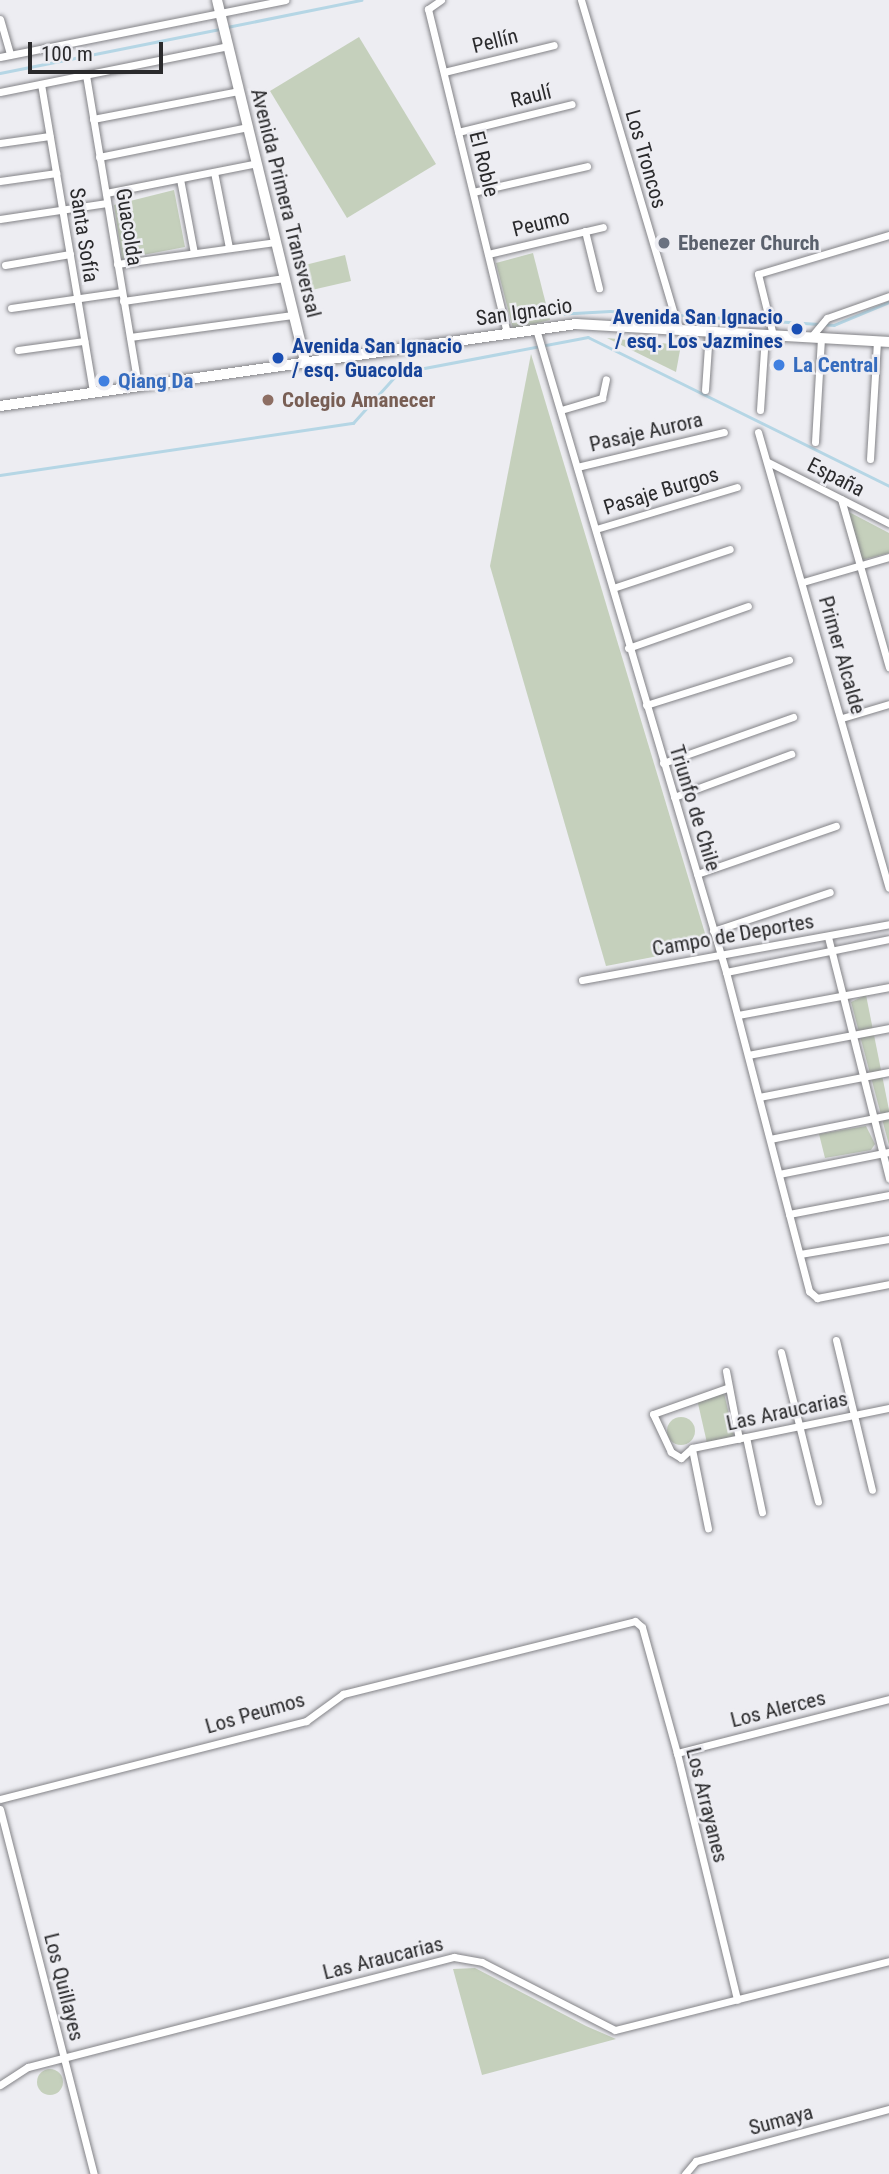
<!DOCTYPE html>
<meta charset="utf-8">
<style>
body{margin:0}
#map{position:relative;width:889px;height:2174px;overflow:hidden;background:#ededf2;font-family:"Roboto Condensed",sans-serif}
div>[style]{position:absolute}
.green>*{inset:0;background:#c5d0bc}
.round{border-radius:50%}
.stream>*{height:2.5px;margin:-1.25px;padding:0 1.25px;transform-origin:1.25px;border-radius:1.25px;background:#b5d6e5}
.roads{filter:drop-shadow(0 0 2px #838387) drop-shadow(0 0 2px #838387)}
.minor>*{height:7px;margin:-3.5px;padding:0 3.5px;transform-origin:3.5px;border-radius:3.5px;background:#fff}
.secondary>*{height:10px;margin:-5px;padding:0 5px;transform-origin:5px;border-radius:5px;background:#fff}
.dots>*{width:19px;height:19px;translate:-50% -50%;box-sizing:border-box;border:4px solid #ededf2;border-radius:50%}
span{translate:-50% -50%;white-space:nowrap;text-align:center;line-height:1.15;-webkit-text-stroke:5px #ededf2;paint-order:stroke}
.street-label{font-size:21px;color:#2a2a2c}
.worship-label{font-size:21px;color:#5b616d;font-weight:700}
.left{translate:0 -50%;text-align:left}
.transit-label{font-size:21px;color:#164399;font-weight:700}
.right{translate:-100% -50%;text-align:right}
.shop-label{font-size:21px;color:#366cbe;font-weight:700}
.education-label{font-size:21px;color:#785e54;font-weight:700}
.scale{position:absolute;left:28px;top:42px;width:135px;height:32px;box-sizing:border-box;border:4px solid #2a2a2c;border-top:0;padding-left:9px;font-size:21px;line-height:24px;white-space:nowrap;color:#2a2a2c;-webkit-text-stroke:5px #ededf2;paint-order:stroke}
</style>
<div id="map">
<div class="green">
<i style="clip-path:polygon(359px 37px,436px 164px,347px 218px,270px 91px)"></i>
<i style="clip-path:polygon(174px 190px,185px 247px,122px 259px,114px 205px)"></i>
<i style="clip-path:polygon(533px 253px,550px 320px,513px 329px,496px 263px)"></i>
<i style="clip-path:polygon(345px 255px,351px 281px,303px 292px,297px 267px)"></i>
<i style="clip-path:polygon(607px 338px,681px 345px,676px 372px)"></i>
<i style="clip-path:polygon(531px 354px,707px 940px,700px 948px,606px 966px,490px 566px)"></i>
<i style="clip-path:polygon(849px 512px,889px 533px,889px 553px,862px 560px)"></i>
<i style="clip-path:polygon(866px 995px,889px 1110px,889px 1145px,851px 1002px)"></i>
<i style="clip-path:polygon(866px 1126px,875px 1144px,871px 1150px,825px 1158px,819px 1134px)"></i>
<i style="clip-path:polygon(724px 1393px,734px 1436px,707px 1443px,697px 1399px)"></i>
<i class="round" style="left:667px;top:1417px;width:28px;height:28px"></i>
<i style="clip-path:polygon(475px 1968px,586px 2026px,616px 2039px,482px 2075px,453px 1969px)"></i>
<i class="round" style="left:37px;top:2069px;width:26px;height:26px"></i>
</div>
<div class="stream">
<i style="left:227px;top:27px;width:137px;rotate:-11.4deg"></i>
<i style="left:0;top:73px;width:225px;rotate:-11.3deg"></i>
<i style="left:538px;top:315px;width:72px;rotate:-3.2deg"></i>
<i style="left:610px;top:311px;width:61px;rotate:3.8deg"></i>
<i style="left:677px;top:315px;width:157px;rotate:3.6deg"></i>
<i style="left:834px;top:325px;width:60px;rotate:-22.7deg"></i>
<i style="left:0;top:475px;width:357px;rotate:-8.4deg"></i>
<i style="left:353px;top:423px;width:67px;rotate:-48deg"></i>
<i style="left:398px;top:373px;width:193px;rotate:-10.7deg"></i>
<i style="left:588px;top:337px;width:336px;rotate:26.3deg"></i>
</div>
<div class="roads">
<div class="minor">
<i style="left:441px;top:0;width:16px;rotate:145deg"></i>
<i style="left:428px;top:9px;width:333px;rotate:76.3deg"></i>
<i style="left:581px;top:0;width:342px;rotate:73.5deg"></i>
<i style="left:0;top:19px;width:37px;rotate:74deg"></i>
<i style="left:0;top:57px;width:291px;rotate:-11.3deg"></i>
<i style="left:444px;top:72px;width:113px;rotate:-13.8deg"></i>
<i style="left:86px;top:75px;width:314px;rotate:80.5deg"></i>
<i style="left:41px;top:84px;width:313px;rotate:80.4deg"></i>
<i style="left:0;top:92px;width:233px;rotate:-11.4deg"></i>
<i style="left:93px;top:119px;width:149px;rotate:-10.9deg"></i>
<i style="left:458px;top:132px;width:117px;rotate:-13.8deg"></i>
<i style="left:0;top:143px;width:50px;rotate:-8deg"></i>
<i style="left:99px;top:157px;width:152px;rotate:-11.4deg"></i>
<i style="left:214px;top:172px;width:77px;rotate:78.8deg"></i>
<i style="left:180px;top:179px;width:75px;rotate:79.3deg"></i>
<i style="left:0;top:181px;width:57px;rotate:-8.1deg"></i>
<i style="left:473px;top:192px;width:117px;rotate:-12.8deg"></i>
<i style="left:106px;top:193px;width:154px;rotate:-11.2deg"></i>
<i style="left:0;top:219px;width:108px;rotate:-8.5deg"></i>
<i style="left:585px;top:231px;width:59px;rotate:76.2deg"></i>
<i style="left:488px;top:254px;width:118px;rotate:-13.2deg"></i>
<i style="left:117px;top:264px;width:161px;rotate:-7.9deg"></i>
<i style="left:5px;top:265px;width:66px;rotate:-9.6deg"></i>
<i style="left:123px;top:301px;width:163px;rotate:-8.1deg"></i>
<i style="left:11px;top:308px;width:112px;rotate:-8.2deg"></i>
<i style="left:536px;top:329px;width:670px;rotate:73.54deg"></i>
<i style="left:726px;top:972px;width:330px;rotate:75.4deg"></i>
<i style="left:809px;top:1291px;width:11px;rotate:41deg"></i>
<i style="left:817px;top:1298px;width:73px;rotate:-11deg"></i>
<i style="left:773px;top:335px;width:63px;rotate:-103.8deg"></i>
<i style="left:758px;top:274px;width:137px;rotate:-16.6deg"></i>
<i style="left:130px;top:337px;width:164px;rotate:-7.7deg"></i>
<i style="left:811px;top:337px;width:25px;rotate:-50deg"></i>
<i style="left:827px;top:318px;width:66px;rotate:-19.5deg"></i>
<i style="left:18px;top:350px;width:67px;rotate:-7.8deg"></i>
<i style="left:705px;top:390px;width:59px;rotate:-86.1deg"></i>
<i style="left:561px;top:410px;width:43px;rotate:-16.3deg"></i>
<i style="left:602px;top:398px;width:19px;rotate:-78deg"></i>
<i style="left:760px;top:410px;width:75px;rotate:-86.2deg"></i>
<i style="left:758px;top:432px;width:474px;rotate:74deg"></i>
<i style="left:815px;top:442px;width:104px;rotate:-86.7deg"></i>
<i style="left:870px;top:459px;width:118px;rotate:-86.6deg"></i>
<i style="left:768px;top:462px;width:136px;rotate:26.8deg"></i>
<i style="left:577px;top:467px;width:151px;rotate:-13.4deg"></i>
<i style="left:841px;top:499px;width:175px;rotate:74.1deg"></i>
<i style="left:596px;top:529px;width:147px;rotate:-16.6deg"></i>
<i style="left:803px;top:582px;width:90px;rotate:-16.2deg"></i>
<i style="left:613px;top:588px;width:123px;rotate:-18.4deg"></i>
<i style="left:628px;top:648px;width:127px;rotate:-19.3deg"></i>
<i style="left:646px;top:705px;width:150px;rotate:-17.5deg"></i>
<i style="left:842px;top:718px;width:49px;rotate:-16.6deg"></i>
<i style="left:663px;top:763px;width:138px;rotate:-19.5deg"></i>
<i style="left:674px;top:797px;width:125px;rotate:-20.2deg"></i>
<i style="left:697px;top:874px;width:147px;rotate:-19.1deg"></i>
<i style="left:713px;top:931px;width:123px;rotate:-18.4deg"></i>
<i style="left:828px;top:937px;width:249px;rotate:75.8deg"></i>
<i style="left:726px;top:972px;width:166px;rotate:-11.4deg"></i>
<i style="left:582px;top:980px;width:312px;rotate:-10.3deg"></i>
<i style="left:738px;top:1015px;width:154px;rotate:-10.5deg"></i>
<i style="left:748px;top:1055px;width:144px;rotate:-10.8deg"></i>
<i style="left:759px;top:1097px;width:132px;rotate:-10.9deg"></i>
<i style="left:770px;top:1139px;width:121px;rotate:-11.4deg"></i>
<i style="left:779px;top:1174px;width:112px;rotate:-11.3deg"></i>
<i style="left:789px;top:1214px;width:102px;rotate:-10.8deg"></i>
<i style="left:800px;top:1254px;width:90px;rotate:-9.6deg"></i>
<i style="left:836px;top:1340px;width:154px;rotate:76.5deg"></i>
<i style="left:781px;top:1352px;width:154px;rotate:76.1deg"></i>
<i style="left:726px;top:1371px;width:69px;rotate:79.2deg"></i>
<i style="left:746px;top:1437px;width:77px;rotate:78deg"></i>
<i style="left:692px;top:1448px;width:201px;rotate:-11.5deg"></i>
<i style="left:692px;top:1448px;width:15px;rotate:138deg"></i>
<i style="left:681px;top:1458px;width:12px;rotate:-149deg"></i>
<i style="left:671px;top:1452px;width:42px;rotate:-115.3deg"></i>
<i style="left:653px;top:1414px;width:78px;rotate:-19.4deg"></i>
<i style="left:692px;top:1449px;width:81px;rotate:78.6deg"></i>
<i style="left:677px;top:1753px;width:219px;rotate:-14.3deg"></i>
<i style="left:0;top:1799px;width:316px;rotate:-14.3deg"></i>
<i style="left:306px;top:1721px;width:46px;rotate:-36.1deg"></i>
<i style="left:343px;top:1694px;width:301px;rotate:-14deg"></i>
<i style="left:635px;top:1621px;width:9px;rotate:41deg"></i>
<i style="left:642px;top:1627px;width:131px;rotate:74.5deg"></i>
<i style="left:677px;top:1753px;width:254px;rotate:76.3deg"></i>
<i style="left:0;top:1809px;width:377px;rotate:75.6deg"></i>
<i style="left:0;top:2085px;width:33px;rotate:-33deg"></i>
<i style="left:28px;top:2067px;width:440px;rotate:-14.5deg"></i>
<i style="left:454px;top:1957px;width:28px;rotate:10deg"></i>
<i style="left:482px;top:1962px;width:149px;rotate:27.1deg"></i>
<i style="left:615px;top:2030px;width:283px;rotate:-14.1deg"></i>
<i style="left:685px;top:2174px;width:17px;rotate:-50deg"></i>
<i style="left:696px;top:2161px;width:200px;rotate:-15.1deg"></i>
</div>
<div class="secondary">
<i style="left:217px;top:0;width:373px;rotate:76.3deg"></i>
<i style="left:0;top:406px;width:582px;rotate:-8.1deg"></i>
<i style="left:576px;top:324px;width:314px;rotate:3.3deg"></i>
</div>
</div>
<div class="dots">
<i style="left:664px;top:243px;background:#6b7280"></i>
<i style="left:797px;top:329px;background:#1a4fb4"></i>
<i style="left:278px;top:358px;background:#1a4fb4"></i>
<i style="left:779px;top:365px;background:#3f7fe0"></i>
<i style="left:104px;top:381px;background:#3f7fe0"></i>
<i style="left:268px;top:400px;background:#8d6e63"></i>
</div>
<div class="street-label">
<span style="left:495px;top:41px;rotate:-14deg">Pellín</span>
<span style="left:531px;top:96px;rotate:-14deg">Raulí</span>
<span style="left:646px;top:159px;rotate:74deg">Los Troncos</span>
<span style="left:484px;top:164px;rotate:76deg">El Roble</span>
<span style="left:286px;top:203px;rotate:76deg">Avenida Primera Transversal</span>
<span style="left:541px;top:223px;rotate:-14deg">Peumo</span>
<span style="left:129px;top:227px;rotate:81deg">Guacolda</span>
<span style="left:84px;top:235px;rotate:81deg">Santa Sofía</span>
<span style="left:524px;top:312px;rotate:-8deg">San Ignacio</span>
<span style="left:646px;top:432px;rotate:-13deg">Pasaje Aurora</span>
<span style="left:836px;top:477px;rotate:27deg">España</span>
<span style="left:661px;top:491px;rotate:-17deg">Pasaje Burgos</span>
<span style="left:842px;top:655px;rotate:74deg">Primer Alcalde</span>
<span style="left:695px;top:808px;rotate:73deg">Triunfo de Chile</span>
<span style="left:733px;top:935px;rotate:-10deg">Campo de Deportes</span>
<span style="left:787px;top:1411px;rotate:-12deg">Las Araucarias</span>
<span style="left:778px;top:1709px;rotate:-14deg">Los Alerces</span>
<span style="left:255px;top:1713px;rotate:-16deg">Los Peumos</span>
<span style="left:707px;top:1805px;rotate:76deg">Los Arrayanes</span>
<span style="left:383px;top:1958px;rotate:-14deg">Las Araucarias</span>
<span style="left:64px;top:1987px;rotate:76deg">Los Quillayes</span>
<span style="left:781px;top:2120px;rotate:-15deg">Sumaya</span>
</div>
<div class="worship-label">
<span class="left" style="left:678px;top:243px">Ebenezer Church</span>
</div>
<div class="transit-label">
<span class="right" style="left:783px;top:329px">Avenida San Ignacio<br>/ esq. Los Jazmines</span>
<span class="left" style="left:292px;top:358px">Avenida San Ignacio<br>/ esq. Guacolda</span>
</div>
<div class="shop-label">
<span class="left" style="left:793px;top:365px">La Central</span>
<span class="left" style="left:118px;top:381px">Qiang Da</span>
</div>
<div class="education-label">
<span class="left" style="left:282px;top:400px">Colegio Amanecer</span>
</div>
<div class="scale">100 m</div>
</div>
